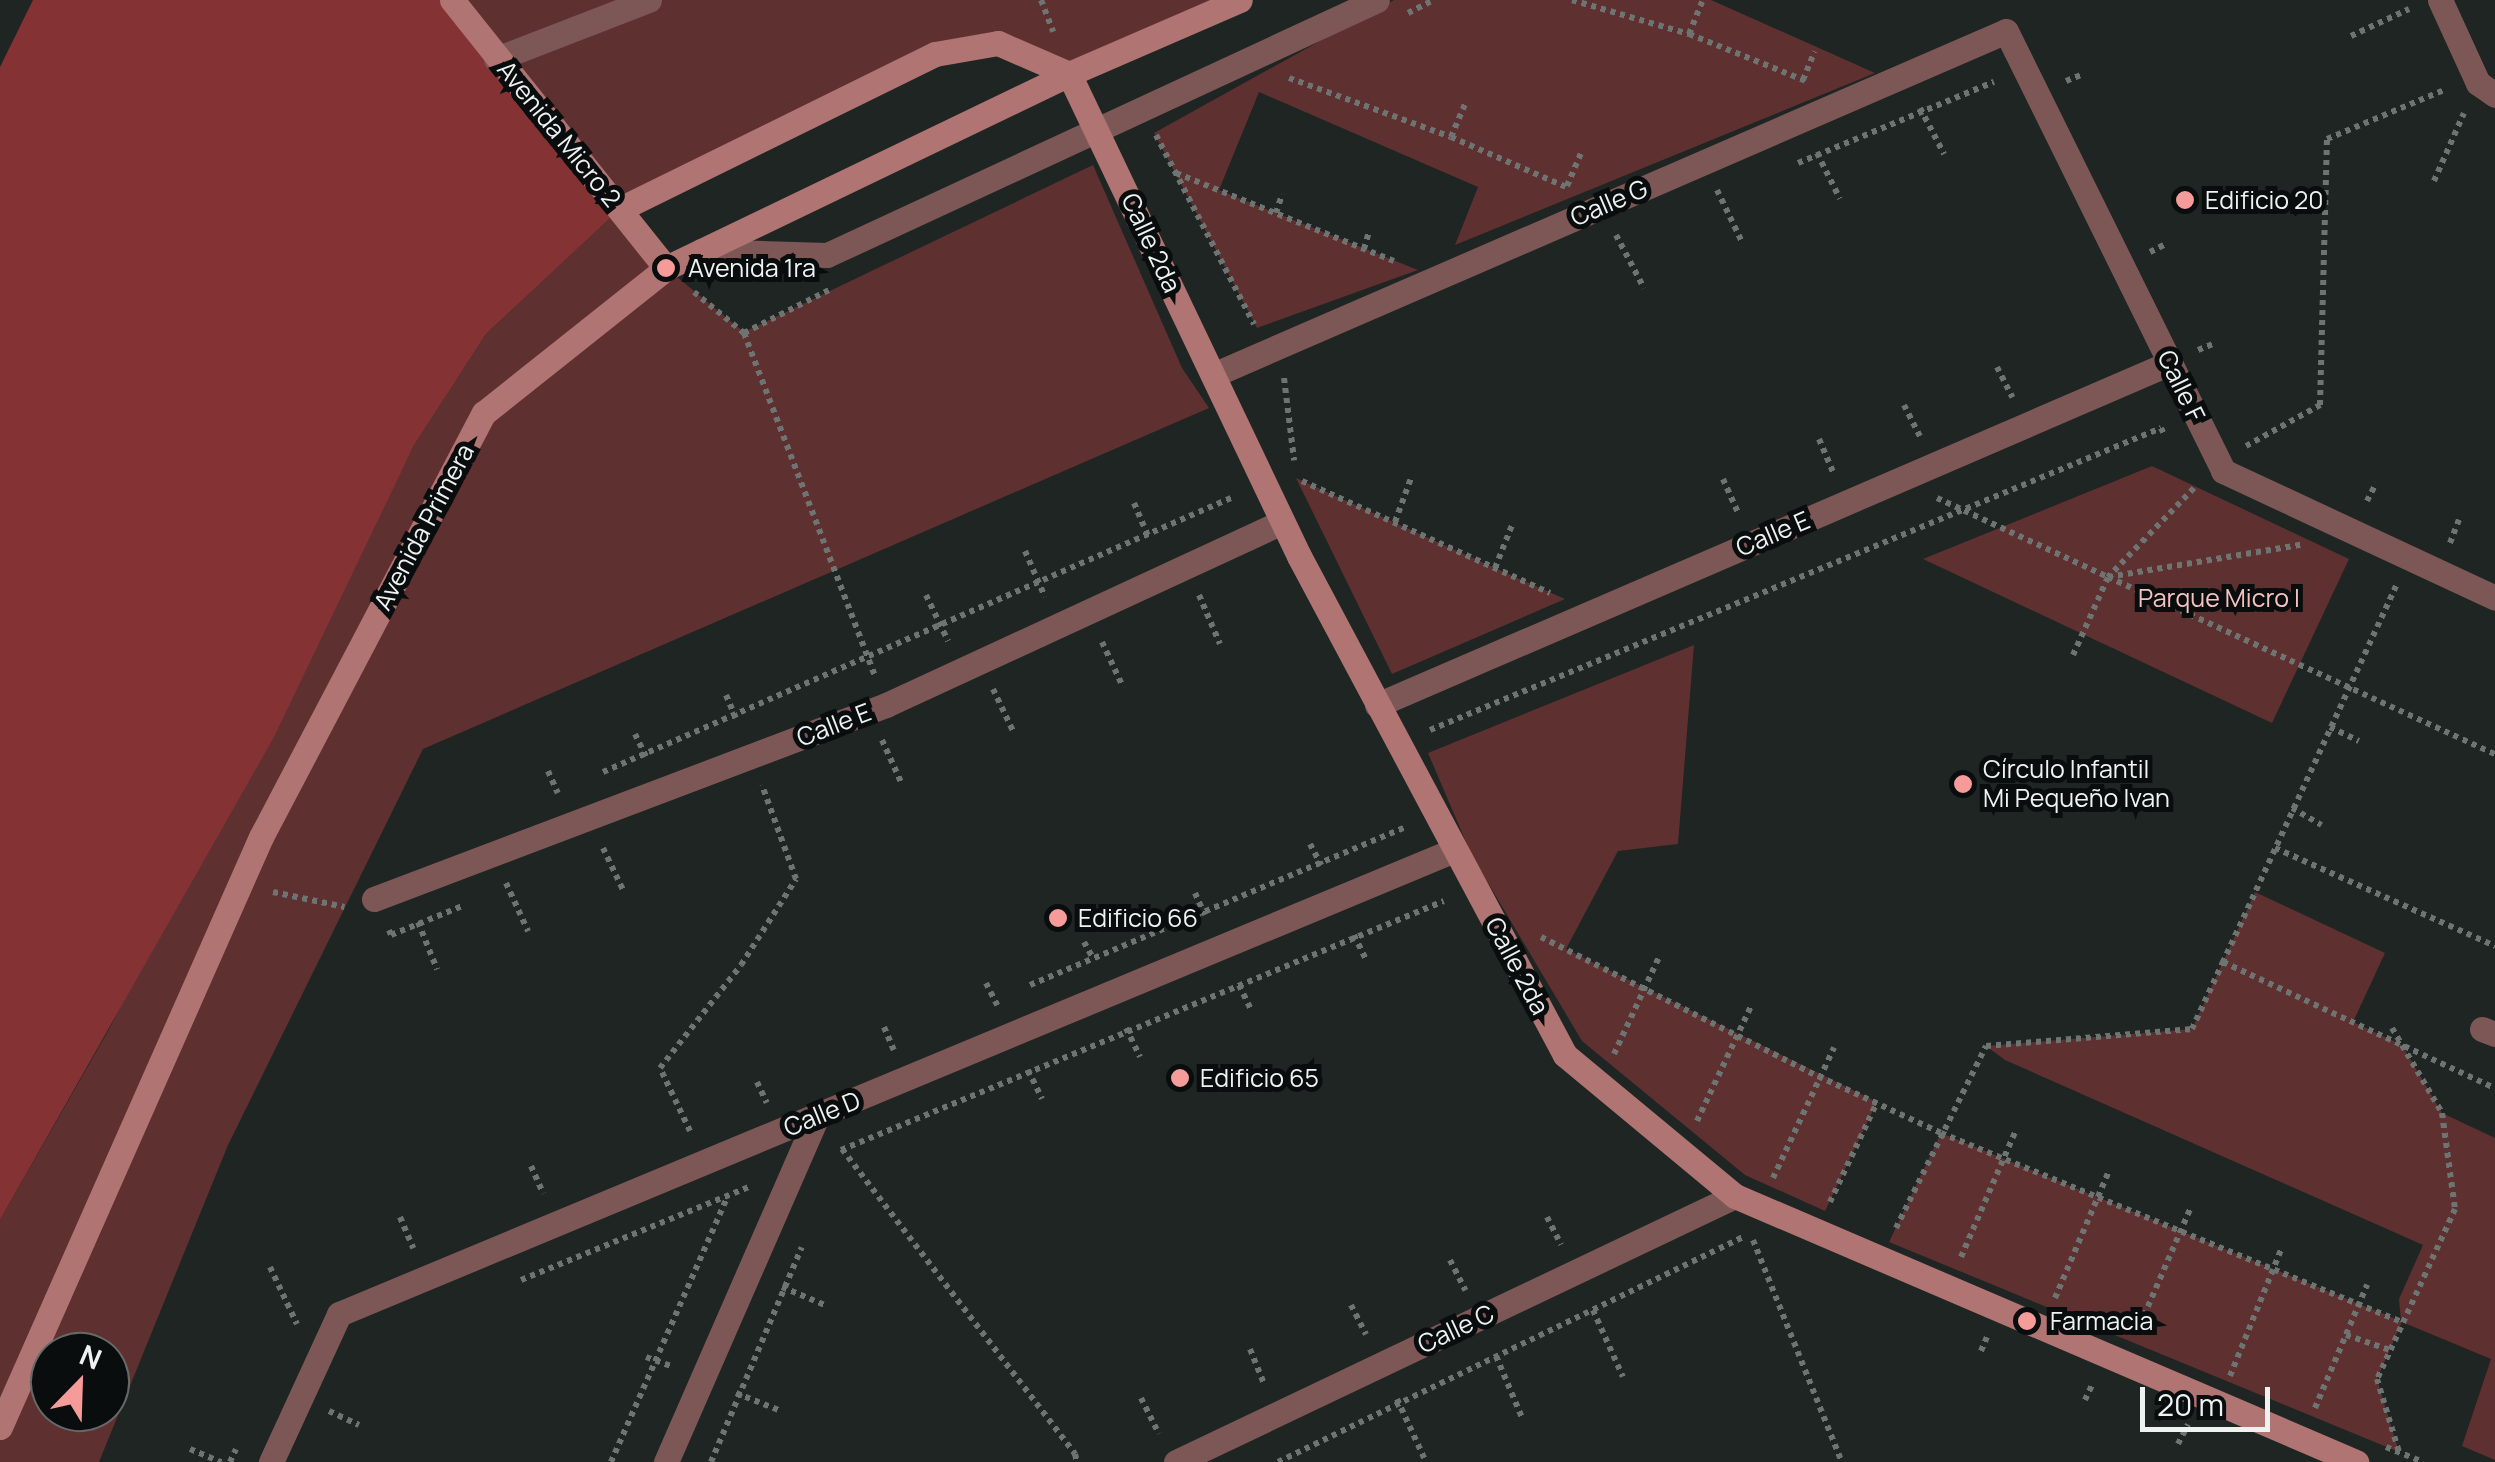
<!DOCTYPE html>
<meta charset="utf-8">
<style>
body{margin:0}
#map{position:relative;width:2495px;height:1462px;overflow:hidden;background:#1e2523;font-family:Manrope,sans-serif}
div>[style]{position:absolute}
.green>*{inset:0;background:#5f3030}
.forest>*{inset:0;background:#843234}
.path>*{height:6px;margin-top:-3px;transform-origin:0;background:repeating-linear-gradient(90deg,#6e7472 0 5px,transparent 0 10px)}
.lane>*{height:25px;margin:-12.5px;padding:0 12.5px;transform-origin:12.5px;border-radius:12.5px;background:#7d5756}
.street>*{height:25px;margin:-12.5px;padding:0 12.5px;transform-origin:12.5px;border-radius:12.5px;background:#7d5756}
.secondary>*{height:25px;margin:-12.5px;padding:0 12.5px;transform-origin:12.5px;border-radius:12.5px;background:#b07472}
.dots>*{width:28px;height:28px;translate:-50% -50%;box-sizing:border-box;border:5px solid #0a0d0d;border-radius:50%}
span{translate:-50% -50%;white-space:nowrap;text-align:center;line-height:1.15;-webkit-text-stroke:10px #0a0d0d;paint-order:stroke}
.street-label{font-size:25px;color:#eef2f1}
.poi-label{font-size:25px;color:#eef2f1}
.left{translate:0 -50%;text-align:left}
.park-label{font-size:25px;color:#f4c2c0}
.north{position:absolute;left:30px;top:1332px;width:100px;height:100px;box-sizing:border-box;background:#0a0d0d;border:2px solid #656968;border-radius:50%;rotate:23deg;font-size:28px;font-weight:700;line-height:40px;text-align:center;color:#eef2f1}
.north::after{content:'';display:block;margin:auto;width:35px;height:45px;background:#f59b99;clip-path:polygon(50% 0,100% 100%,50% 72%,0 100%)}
.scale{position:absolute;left:2140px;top:1387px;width:130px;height:45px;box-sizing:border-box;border:5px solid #eef2f1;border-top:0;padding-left:12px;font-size:30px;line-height:35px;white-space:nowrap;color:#eef2f1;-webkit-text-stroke:8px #0a0d0d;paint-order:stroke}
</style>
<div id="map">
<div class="green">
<i style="clip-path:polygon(evenodd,449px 0,1231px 0,1069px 74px,998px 43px,935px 54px,621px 209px,666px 268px,744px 332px,1093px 165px,1182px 368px,1209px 408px,423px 749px,228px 1145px,99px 1462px,0 1462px,0 1220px,108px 1031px,413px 447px,486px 334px,620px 209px,449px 0,50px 1352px,110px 1352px,110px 1412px,50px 1412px,50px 1352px)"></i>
<i style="clip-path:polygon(1394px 0,1711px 0,1875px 73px,1455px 245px,1478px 187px,1259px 92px,1219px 190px,1418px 270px,1257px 328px,1154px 133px)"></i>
<i style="clip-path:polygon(2152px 466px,2349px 559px,2272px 723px,1923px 559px)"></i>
<i style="clip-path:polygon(1296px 478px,1495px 568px,1565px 599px,1392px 674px)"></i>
<i style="clip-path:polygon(1694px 645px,1678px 844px,1618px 851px,1566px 949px,1877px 1102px,1825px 1211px,1745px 1175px,1582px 1041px,1472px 856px,1428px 753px)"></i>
<i style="clip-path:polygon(2255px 892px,2385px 953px,2353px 1022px,2402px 1045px,2442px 1113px,2495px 1138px,2495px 1460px,2462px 1446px,2491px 1359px,2402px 1322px,2377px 1379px,2399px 1452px,1889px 1242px,1941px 1133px,2401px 1321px,2399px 1299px,2423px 1245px,2005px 1060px,1986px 1046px,2192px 1029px)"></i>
</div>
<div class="forest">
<i style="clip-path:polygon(33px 0,452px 0,620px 209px,486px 334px,413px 447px,274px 737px,0 1220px,0 67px)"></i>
</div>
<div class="path">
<i style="left:1041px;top:0;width:34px;rotate:69deg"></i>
<i style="left:1572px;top:0;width:122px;rotate:16.2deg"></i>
<i style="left:1689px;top:34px;width:126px;rotate:21.9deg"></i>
<i style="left:1408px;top:13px;width:29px;rotate:-27deg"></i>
<i style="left:1689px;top:34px;width:35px;rotate:-68deg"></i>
<i style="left:2351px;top:36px;width:64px;rotate:-25deg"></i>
<i style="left:1289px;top:78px;width:172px;rotate:20deg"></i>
<i style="left:1451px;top:137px;width:125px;rotate:23.5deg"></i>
<i style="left:1803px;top:80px;width:31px;rotate:-68deg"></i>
<i style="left:2066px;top:81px;width:16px;rotate:-22deg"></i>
<i style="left:1920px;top:108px;width:52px;rotate:62.4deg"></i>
<i style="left:1156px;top:135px;width:213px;rotate:62.6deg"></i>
<i style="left:1451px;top:137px;width:39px;rotate:-67deg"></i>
<i style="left:1817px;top:153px;width:51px;rotate:63.4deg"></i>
<i style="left:1798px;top:163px;width:212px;rotate:-22.5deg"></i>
<i style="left:1176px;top:173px;width:235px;rotate:22deg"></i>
<i style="left:2434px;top:181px;width:74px;rotate:-66.2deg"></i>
<i style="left:1567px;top:186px;width:39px;rotate:-67deg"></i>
<i style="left:1717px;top:190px;width:58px;rotate:64.3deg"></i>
<i style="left:1276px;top:213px;width:20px;rotate:-72deg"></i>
<i style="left:1616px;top:235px;width:60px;rotate:62.2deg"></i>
<i style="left:1364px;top:249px;width:18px;rotate:-74deg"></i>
<i style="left:2150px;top:252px;width:16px;rotate:-27deg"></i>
<i style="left:694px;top:292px;width:65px;rotate:39.4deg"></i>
<i style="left:744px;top:333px;width:367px;rotate:69.1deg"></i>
<i style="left:744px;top:333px;width:95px;rotate:-26.8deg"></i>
<i style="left:2198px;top:350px;width:16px;rotate:-22deg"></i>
<i style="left:1997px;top:367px;width:34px;rotate:63deg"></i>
<i style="left:1284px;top:378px;width:83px;rotate:83deg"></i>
<i style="left:1904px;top:405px;width:36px;rotate:63deg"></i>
<i style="left:1819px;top:439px;width:38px;rotate:67deg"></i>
<i style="left:2246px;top:446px;width:85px;rotate:-29deg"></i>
<i style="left:2320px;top:405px;width:266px;rotate:-88.5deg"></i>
<i style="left:2327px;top:139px;width:127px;rotate:-22.7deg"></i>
<i style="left:1723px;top:479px;width:39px;rotate:66deg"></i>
<i style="left:1302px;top:481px;width:272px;rotate:24.3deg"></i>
<i style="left:2194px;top:488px;width:124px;rotate:134deg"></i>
<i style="left:2108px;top:577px;width:426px;rotate:24.6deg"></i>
<i style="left:1937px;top:498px;width:188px;rotate:24.8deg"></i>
<i style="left:2108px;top:577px;width:195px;rotate:-9.5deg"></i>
<i style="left:2367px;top:501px;width:20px;rotate:-63deg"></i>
<i style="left:1134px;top:503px;width:38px;rotate:67deg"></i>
<i style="left:1395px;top:522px;width:47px;rotate:-70deg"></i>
<i style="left:2450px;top:543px;width:25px;rotate:-69deg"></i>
<i style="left:1025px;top:551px;width:50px;rotate:66.5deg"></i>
<i style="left:1495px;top:568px;width:46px;rotate:-68.4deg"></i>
<i style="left:2396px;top:586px;width:414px;rotate:114.7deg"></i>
<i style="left:2223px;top:962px;width:300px;rotate:24.9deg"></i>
<i style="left:926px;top:595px;width:51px;rotate:64.4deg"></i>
<i style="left:1199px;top:595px;width:53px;rotate:66.8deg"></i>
<i style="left:1102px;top:642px;width:50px;rotate:65deg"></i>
<i style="left:2073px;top:655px;width:85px;rotate:-65.8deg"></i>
<i style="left:993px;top:689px;width:49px;rotate:64.5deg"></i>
<i style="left:726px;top:695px;width:25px;rotate:67deg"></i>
<i style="left:2330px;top:727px;width:32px;rotate:26deg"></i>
<i style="left:1430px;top:730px;width:791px;rotate:-22.45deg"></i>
<i style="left:2161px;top:428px;width:7px;rotate:63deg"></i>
<i style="left:635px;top:734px;width:25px;rotate:64deg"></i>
<i style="left:882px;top:740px;width:46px;rotate:65.7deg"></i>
<i style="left:548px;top:771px;width:24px;rotate:66deg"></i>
<i style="left:603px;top:772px;width:687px;rotate:-23.58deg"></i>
<i style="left:2292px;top:808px;width:34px;rotate:30deg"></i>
<i style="left:1310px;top:844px;width:24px;rotate:62deg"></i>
<i style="left:603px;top:848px;width:49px;rotate:64.5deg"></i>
<i style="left:2275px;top:848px;width:241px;rotate:24deg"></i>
<i style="left:506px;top:883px;width:53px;rotate:65.4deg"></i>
<i style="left:273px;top:892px;width:73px;rotate:11.9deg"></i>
<i style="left:1195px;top:893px;width:24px;rotate:66deg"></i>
<i style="left:418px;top:922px;width:51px;rotate:68deg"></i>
<i style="left:389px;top:930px;width:5px;rotate:68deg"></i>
<i style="left:391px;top:935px;width:77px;rotate:-22.2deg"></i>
<i style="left:1354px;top:935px;width:28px;rotate:64deg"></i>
<i style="left:1541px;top:937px;width:300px;rotate:26.7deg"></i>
<i style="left:1809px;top:1072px;width:145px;rotate:24.8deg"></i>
<i style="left:1941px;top:1133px;width:498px;rotate:22.3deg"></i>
<i style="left:1084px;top:942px;width:18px;rotate:61deg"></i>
<i style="left:986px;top:983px;width:25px;rotate:63deg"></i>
<i style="left:1030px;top:985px;width:407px;rotate:-22.8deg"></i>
<i style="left:1239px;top:985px;width:28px;rotate:64deg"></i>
<i style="left:884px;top:1027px;width:25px;rotate:67deg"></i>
<i style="left:1126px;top:1028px;width:32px;rotate:64deg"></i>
<i style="left:2392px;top:1028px;width:99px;rotate:59.5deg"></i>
<i style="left:2442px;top:1113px;width:97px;rotate:82.3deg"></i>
<i style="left:2455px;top:1209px;width:187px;rotate:114.6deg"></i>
<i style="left:2377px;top:1379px;width:76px;rotate:73.2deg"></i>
<i style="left:1614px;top:1054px;width:109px;rotate:-65.1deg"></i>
<i style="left:1028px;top:1070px;width:32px;rotate:64deg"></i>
<i style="left:757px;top:1082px;width:23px;rotate:65deg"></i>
<i style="left:1697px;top:1121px;width:129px;rotate:-64.8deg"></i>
<i style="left:690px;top:1131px;width:70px;rotate:-115.5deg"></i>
<i style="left:660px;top:1068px;width:131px;rotate:-51.8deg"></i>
<i style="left:741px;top:965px;width:102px;rotate:-57.4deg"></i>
<i style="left:796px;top:879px;width:100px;rotate:-109.9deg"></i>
<i style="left:842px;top:1149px;width:384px;rotate:52.6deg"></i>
<i style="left:1075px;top:1454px;width:8px;rotate:76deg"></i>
<i style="left:841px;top:1150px;width:652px;rotate:-22.44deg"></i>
<i style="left:531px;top:1166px;width:30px;rotate:66deg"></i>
<i style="left:1773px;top:1178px;width:144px;rotate:-64.9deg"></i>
<i style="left:1830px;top:1202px;width:110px;rotate:-64.8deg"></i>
<i style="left:400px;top:1217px;width:34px;rotate:67deg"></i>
<i style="left:1547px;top:1217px;width:31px;rotate:63deg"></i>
<i style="left:1896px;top:1228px;width:203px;rotate:-63.7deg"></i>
<i style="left:1986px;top:1046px;width:207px;rotate:-4.7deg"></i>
<i style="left:2192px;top:1029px;width:74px;rotate:-65.2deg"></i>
<i style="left:1753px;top:1240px;width:239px;rotate:68.2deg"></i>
<i style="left:1961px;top:1257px;width:138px;rotate:-66.6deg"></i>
<i style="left:1450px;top:1260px;width:34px;rotate:63deg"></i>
<i style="left:270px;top:1267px;width:63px;rotate:64.7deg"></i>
<i style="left:521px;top:1280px;width:248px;rotate:-22.2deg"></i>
<i style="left:782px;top:1287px;width:49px;rotate:22.9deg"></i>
<i style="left:2055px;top:1298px;width:138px;rotate:-67deg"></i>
<i style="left:1351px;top:1305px;width:33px;rotate:63deg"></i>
<i style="left:1593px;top:1310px;width:73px;rotate:65.9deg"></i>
<i style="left:2136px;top:1334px;width:138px;rotate:-66.6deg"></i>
<i style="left:2346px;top:1335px;width:46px;rotate:18.8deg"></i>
<i style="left:1250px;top:1349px;width:37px;rotate:68deg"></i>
<i style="left:1981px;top:1351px;width:15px;rotate:-67deg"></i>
<i style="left:1496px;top:1356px;width:69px;rotate:67.1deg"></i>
<i style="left:646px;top:1357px;width:29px;rotate:20deg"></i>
<i style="left:2230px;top:1376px;width:139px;rotate:-68deg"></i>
<i style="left:736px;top:1393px;width:48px;rotate:21.8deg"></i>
<i style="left:1141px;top:1398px;width:40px;rotate:63.4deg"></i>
<i style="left:1397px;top:1399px;width:69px;rotate:65.3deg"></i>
<i style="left:2085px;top:1400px;width:19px;rotate:-65deg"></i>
<i style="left:2315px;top:1408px;width:134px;rotate:-67.1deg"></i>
<i style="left:329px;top:1411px;width:33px;rotate:25deg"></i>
<i style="left:2178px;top:1444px;width:22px;rotate:-63deg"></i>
<i style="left:2386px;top:1447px;width:40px;rotate:22deg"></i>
<i style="left:190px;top:1449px;width:34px;rotate:23deg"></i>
<i style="left:230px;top:1462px;width:14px;rotate:-65deg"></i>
<i style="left:611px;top:1462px;width:288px;rotate:-66.3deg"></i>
<i style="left:711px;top:1462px;width:233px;rotate:-67.1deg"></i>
<i style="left:1278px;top:1462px;width:519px;rotate:-25.82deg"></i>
</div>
<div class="lane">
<i style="left:701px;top:251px;width:126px;rotate:1.8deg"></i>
<i style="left:827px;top:255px;width:606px;rotate:-24.87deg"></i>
<i style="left:2482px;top:1029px;width:14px;rotate:21deg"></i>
<i style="left:666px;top:1462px;width:378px;rotate:-66.4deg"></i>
</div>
<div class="street">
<i style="left:2440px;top:0;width:91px;rotate:65.4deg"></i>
<i style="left:2478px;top:83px;width:21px;rotate:35deg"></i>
<i style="left:496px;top:59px;width:164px;rotate:-21.1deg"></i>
<i style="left:1213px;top:375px;width:864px;rotate:-23.45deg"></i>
<i style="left:2006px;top:31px;width:491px;rotate:63.7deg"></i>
<i style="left:2223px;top:471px;width:300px;rotate:25deg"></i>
<i style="left:1377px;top:705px;width:864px;rotate:-23.33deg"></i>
<i style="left:374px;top:899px;width:548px;rotate:-20.75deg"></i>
<i style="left:886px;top:705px;width:436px;rotate:-24.8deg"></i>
<i style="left:271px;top:1462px;width:163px;rotate:-65.3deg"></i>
<i style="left:339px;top:1314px;width:1208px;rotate:-22.59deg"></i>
<i style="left:1176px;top:1462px;width:619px;rotate:-25.45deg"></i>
</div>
<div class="secondary">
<i style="left:452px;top:0;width:343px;rotate:51.4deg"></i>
<i style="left:1069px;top:74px;width:534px;rotate:64.49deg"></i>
<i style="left:1299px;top:556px;width:565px;rotate:61.94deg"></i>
<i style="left:1565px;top:1055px;width:221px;rotate:39.7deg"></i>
<i style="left:1735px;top:1196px;width:676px;rotate:23.19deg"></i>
<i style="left:620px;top:209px;width:351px;rotate:-26.2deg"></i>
<i style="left:935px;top:54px;width:64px;rotate:-9.9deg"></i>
<i style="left:998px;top:43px;width:77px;rotate:23.6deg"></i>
<i style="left:0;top:1427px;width:645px;rotate:-66.14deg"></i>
<i style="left:261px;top:837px;width:479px;rotate:-62.3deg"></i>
<i style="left:484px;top:413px;width:233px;rotate:-38.5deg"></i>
<i style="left:666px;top:268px;width:447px;rotate:-25.7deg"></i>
<i style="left:1069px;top:74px;width:186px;rotate:-23.4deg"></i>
</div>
<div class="dots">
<i style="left:2185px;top:200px;background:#f59b99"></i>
<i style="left:666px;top:268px;background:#f59b99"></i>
<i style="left:1963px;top:784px;background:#f59b99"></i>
<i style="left:1058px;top:918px;background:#f59b99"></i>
<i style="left:1180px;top:1078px;background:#f59b99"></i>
<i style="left:2027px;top:1321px;background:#f59b99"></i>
</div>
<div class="street-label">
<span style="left:559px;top:134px;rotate:51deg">Avenida Micro 2</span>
<span style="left:1609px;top:203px;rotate:-23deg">Calle G</span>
<span style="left:1151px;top:243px;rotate:65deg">Calle 2da</span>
<span style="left:2181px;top:386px;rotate:64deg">Calle F</span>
<span style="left:424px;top:527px;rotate:-62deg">Avenida Primera</span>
<span style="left:1773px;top:534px;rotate:-23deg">Calle E</span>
<span style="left:834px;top:725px;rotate:-21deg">Calle E</span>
<span style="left:1517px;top:966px;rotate:62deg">Calle 2da</span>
<span style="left:822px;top:1114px;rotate:-22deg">Calle D</span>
<span style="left:1456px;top:1329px;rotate:-25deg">Calle C</span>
</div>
<div class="poi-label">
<span class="left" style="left:2205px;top:200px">Edificio 20</span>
<span class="left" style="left:688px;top:268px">Avenida 1ra</span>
<span class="left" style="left:1983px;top:784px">Círculo Infantil<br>Mi Pequeño Ivan</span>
<span class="left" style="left:1078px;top:918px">Edificio 66</span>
<span class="left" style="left:1200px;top:1078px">Edificio 65</span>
<span class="left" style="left:2050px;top:1321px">Farmacia</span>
</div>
<div class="park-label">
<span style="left:2219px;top:598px">Parque Micro I</span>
</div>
<div class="north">N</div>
<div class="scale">20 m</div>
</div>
